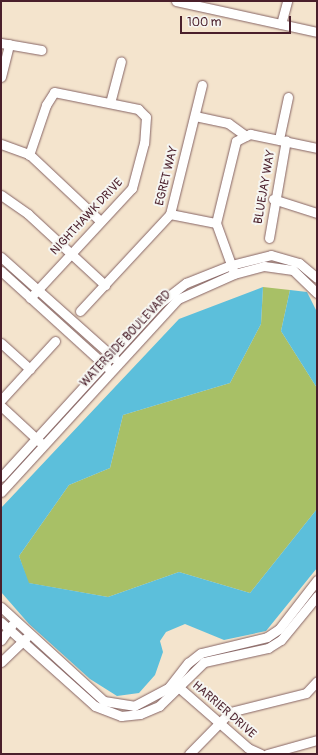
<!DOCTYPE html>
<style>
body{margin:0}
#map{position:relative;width:318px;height:755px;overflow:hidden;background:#f4e4cd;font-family:Pangolin,sans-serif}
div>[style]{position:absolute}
.green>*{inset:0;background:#a8c066}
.water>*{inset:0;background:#5cbfdb}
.roads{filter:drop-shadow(0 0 1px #866464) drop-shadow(0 0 1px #866464)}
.minor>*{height:9px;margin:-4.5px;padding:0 4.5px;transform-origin:4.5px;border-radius:4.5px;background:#fff}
span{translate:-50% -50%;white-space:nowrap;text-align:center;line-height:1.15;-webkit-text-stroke:4px #f6f6f2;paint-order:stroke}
.street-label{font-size:12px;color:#4a1f2b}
.frame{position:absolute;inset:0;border:2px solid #4a1f2b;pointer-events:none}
.scale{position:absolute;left:180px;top:16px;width:111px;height:18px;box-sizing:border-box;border:2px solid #4a1f2b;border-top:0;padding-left:5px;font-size:12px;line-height:14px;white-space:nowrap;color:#4a1f2b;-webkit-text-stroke:3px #f6f6f2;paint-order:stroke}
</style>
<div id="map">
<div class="green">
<i style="clip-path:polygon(263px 287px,290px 290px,281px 331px,317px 388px,317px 509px,250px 593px,179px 572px,108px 597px,28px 583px,19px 556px,69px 485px,110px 468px,123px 415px,230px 383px,261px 324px)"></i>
</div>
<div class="water">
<i style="clip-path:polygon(263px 287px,261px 324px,230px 383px,123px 415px,110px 468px,69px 485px,19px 556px,29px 583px,108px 597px,179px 572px,250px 593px,317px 509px,317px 568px,266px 631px,224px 640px,185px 624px,166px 632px,160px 641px,163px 652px,155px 675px,139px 693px,117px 696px,90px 679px,29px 624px,1px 592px,1px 508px,179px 319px)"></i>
<i style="clip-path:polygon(290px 290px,307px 292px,317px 312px,317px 388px,281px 331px)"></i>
</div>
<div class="roads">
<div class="minor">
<i style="left:176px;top:1px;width:144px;rotate:12.4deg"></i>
<i style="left:281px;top:24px;width:24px;rotate:-75deg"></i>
<i style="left:1px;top:43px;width:41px;rotate:9.9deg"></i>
<i style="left:1px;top:77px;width:34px;rotate:-76deg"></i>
<i style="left:110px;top:103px;width:43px;rotate:-75.3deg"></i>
<i style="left:195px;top:116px;width:34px;rotate:12deg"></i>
<i style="left:228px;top:123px;width:22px;rotate:36deg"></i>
<i style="left:279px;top:139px;width:43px;rotate:-77.9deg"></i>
<i style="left:1px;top:144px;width:30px;rotate:20deg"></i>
<i style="left:29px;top:154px;width:96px;rotate:43.3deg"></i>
<i style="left:29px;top:155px;width:53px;rotate:-71.2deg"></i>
<i style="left:46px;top:105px;width:15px;rotate:-58deg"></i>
<i style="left:54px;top:92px;width:86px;rotate:11.4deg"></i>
<i style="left:138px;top:109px;width:11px;rotate:45deg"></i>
<i style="left:146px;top:117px;width:26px;rotate:94deg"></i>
<i style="left:144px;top:143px;width:47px;rotate:104.9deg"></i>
<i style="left:132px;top:188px;width:150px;rotate:132.8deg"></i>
<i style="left:1px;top:195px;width:33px;rotate:35deg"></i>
<i style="left:28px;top:214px;width:105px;rotate:42.7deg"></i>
<i style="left:273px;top:199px;width:46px;rotate:17.7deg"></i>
<i style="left:170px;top:214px;width:47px;rotate:11.1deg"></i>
<i style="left:216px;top:223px;width:50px;rotate:70.1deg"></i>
<i style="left:216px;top:223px;width:84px;rotate:-76.3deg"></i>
<i style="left:236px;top:141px;width:16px;rotate:-27deg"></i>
<i style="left:250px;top:134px;width:68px;rotate:11.8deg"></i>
<i style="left:269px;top:238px;width:99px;rotate:-80.2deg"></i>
<i style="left:1px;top:257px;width:153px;rotate:41.8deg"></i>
<i style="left:1px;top:271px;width:143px;rotate:42.2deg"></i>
<i style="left:80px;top:311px;width:132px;rotate:-47.1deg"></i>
<i style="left:170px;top:214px;width:133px;rotate:-76.1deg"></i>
<i style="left:1px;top:343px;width:39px;rotate:42deg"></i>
<i style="left:1px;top:400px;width:80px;rotate:-47.5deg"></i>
<i style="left:1px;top:406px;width:53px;rotate:42.7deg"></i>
<i style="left:1px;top:477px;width:236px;rotate:-47.6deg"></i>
<i style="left:160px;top:303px;width:33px;rotate:-38deg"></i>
<i style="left:186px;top:283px;width:48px;rotate:-21.8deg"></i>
<i style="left:231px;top:265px;width:41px;rotate:-14deg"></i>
<i style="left:271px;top:255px;width:29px;rotate:16deg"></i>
<i style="left:299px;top:263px;width:23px;rotate:40deg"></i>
<i style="left:1px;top:492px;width:262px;rotate:-47.5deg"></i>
<i style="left:178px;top:299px;width:61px;rotate:-24.1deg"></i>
<i style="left:234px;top:274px;width:31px;rotate:-15deg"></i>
<i style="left:264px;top:266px;width:29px;rotate:8deg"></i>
<i style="left:293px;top:270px;width:33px;rotate:44deg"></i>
<i style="left:1px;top:607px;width:139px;rotate:42.4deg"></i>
<i style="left:104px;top:701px;width:30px;rotate:9deg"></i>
<i style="left:134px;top:706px;width:40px;rotate:-28deg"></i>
<i style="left:169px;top:687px;width:31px;rotate:-52deg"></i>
<i style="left:188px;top:663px;width:16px;rotate:-38deg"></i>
<i style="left:201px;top:653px;width:68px;rotate:-13.6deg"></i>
<i style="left:267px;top:637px;width:14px;rotate:-34deg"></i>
<i style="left:279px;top:629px;width:62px;rotate:-52.2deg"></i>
<i style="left:1px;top:622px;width:126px;rotate:41.8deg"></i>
<i style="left:95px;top:706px;width:28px;rotate:21deg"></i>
<i style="left:121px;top:716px;width:19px;rotate:-6deg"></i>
<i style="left:140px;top:714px;width:21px;rotate:-23deg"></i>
<i style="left:159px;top:706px;width:63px;rotate:-44.4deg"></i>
<i style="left:204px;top:662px;width:66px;rotate:-12.3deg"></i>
<i style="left:268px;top:648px;width:15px;rotate:-32deg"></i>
<i style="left:281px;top:640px;width:57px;rotate:-50.7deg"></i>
<i style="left:1px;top:640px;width:19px;rotate:-54deg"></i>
<i style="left:1px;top:662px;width:35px;rotate:-44deg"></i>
<i style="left:175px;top:684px;width:97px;rotate:41.2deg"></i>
<i style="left:248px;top:748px;width:14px;rotate:25deg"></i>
<i style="left:189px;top:754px;width:59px;rotate:-45.7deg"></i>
<i style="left:230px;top:712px;width:78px;rotate:-14deg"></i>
<i style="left:306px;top:693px;width:16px;rotate:-47deg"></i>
<i style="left:267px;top:754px;width:52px;rotate:-15.6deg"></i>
</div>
</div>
<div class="street-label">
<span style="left:167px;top:176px;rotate:-76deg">EGRET WAY</span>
<span style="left:265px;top:187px;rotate:-80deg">BLUEJAY WAY</span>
<span style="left:87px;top:217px;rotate:-47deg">NIGHTHAWK DRIVE</span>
<span style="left:126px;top:339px;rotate:-47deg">WATERSIDE BOULEVARD</span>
<span style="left:224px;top:710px;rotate:41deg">HARRIER DRIVE</span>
</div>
<div class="frame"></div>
<div class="scale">100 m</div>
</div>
